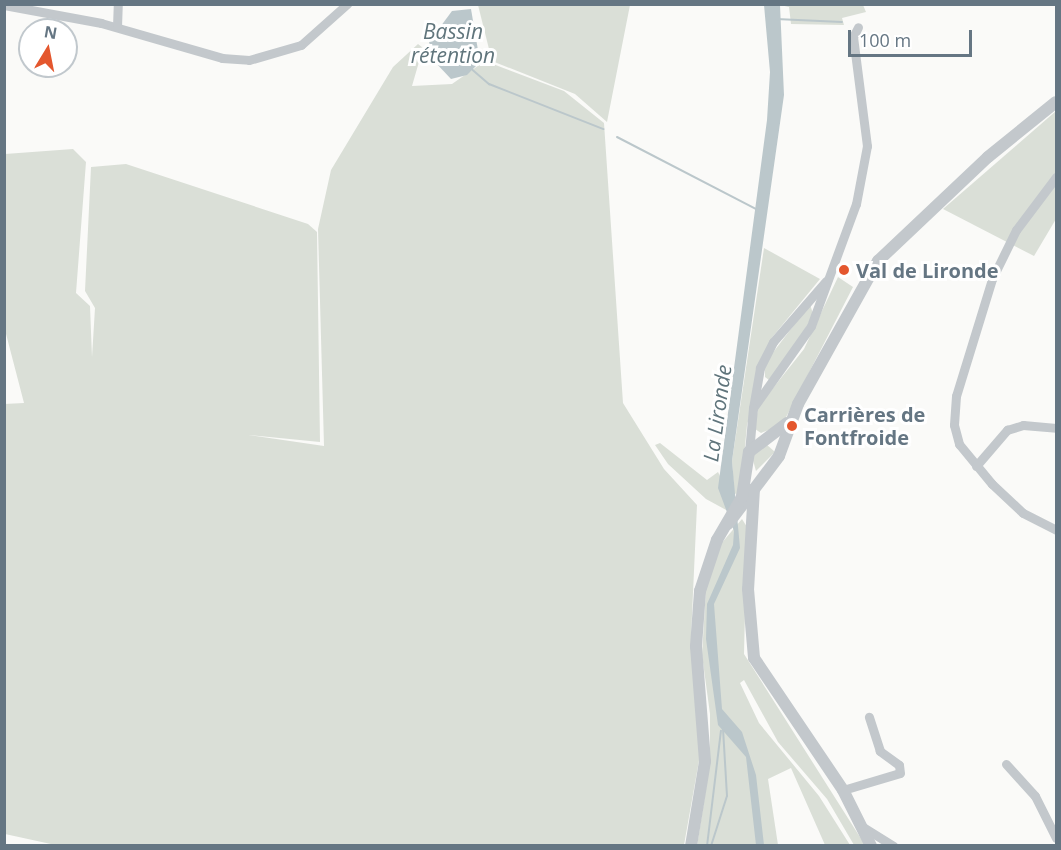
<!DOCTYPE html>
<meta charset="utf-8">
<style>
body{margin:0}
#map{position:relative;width:1061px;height:850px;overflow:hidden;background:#fafaf8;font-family:"Open Sans",sans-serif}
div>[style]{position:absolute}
.green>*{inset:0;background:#dadfd7}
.water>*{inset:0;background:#bbc7cb}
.stream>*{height:2px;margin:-1px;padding:0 1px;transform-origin:1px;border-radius:1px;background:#bbc7cb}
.minor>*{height:9px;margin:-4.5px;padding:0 4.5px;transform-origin:4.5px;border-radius:4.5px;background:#c3c8cc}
.tertiary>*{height:12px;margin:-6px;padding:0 6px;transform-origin:6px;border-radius:6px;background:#c3c8cc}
.dots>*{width:16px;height:16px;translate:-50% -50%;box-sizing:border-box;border:3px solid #fff;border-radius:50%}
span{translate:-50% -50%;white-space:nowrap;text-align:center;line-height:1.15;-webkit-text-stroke:6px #fff;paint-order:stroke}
.poi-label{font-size:20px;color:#657683;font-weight:700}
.left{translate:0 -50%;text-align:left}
.water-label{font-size:21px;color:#60757c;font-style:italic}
.frame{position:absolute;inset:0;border:6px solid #657683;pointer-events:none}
.north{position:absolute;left:18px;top:18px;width:60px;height:60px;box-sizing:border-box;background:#fff;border:2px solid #c1c8cd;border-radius:50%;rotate:10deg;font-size:16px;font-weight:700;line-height:24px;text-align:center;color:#657683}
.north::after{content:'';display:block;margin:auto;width:21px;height:27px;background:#e4572e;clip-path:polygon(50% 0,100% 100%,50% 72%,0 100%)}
.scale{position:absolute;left:848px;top:30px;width:124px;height:27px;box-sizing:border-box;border:3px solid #657683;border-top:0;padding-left:8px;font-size:18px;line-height:21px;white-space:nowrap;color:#657683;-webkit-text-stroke:4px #fff;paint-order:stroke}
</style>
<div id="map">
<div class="green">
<i style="clip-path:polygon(478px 5px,630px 5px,607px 122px,575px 94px,492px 61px)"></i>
<i style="clip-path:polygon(780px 5px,863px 5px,866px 12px,842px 18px,844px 25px,791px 24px,789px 7px)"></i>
<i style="clip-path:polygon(418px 44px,423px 48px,412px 86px,452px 84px,485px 61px,564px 91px,604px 123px,623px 403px,664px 469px,697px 505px,691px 637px,700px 755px,684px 845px,60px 846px,5px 834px,4px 404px,24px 403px,5px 330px,5px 154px,73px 149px,86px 162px,76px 293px,90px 306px,92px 357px,95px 308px,85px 291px,91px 167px,126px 164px,308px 224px,317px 232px,320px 442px,248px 435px,324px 446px,318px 229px,331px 170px,393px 67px)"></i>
<i style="clip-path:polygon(1056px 111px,1056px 219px,1034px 256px,943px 209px)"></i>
<i style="clip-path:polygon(764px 248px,820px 279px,770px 340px,747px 425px,740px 499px,734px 492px,732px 461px)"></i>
<i style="clip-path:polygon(838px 277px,853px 287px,782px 425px,761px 433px,755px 429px,758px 407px,804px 349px)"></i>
<i style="clip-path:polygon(810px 304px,813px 314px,799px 341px,769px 380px,765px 377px,765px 363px)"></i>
<i style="clip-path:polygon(660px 443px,707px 480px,718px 472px,734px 504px,728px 511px,706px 499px,668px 464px,655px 445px)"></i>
<i style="clip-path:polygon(766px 444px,775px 452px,756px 471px,752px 457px)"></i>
<i style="clip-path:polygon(742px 519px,747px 527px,744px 654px,865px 845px,854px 845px,827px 799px,778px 742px,744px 680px,740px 683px,759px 723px,819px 796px,850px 845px,825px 845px,791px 768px,768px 779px,778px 845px,697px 846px,710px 763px,710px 714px,702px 655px,706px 588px,720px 545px)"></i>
</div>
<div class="water">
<i style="clip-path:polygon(764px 5px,780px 5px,784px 95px,732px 461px,740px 548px,714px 604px,722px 709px,742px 732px,756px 775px,764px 845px,756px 845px,746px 757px,718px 725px,706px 639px,707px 604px,733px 545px,734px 531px,718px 488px,767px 120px,770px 72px)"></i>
<i style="clip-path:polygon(471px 9px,480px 62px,467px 75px,451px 79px,435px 62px,429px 42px,452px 11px)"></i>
</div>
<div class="stream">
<i style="left:776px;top:19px;width:66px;rotate:2.6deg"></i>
<i style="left:468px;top:66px;width:28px;rotate:41deg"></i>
<i style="left:489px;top:84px;width:123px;rotate:21.5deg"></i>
<i style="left:617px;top:137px;width:159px;rotate:27.4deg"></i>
<i style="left:4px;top:845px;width:2px;rotate:27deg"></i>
<i style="left:707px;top:846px;width:116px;rotate:-83.1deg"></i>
<i style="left:711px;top:846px;width:52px;rotate:-72.3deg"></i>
<i style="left:727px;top:796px;width:68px;rotate:-93.4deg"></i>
</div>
<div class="minor">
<i style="left:4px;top:5px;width:99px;rotate:10.5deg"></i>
<i style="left:101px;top:23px;width:126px;rotate:16.1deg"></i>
<i style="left:222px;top:58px;width:27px;rotate:4deg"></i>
<i style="left:249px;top:60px;width:54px;rotate:-16.1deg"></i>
<i style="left:301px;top:45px;width:62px;rotate:-41.7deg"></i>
<i style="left:117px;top:27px;width:23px;rotate:-88deg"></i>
<i style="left:1056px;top:177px;width:66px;rotate:127deg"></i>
<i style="left:1016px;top:230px;width:55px;rotate:116.1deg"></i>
<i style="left:992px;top:279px;width:122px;rotate:107.1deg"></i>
<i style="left:956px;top:396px;width:29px;rotate:94deg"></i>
<i style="left:954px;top:425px;width:20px;rotate:75deg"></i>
<i style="left:959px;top:444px;width:52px;rotate:50.5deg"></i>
<i style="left:992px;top:484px;width:42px;rotate:43.1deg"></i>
<i style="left:1023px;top:513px;width:37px;rotate:27deg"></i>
<i style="left:826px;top:281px;width:81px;rotate:131deg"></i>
<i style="left:773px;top:342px;width:29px;rotate:117deg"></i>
<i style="left:760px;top:368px;width:41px;rotate:99.9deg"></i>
<i style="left:753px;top:408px;width:100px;rotate:-54.7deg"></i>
<i style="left:811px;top:326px;width:130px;rotate:-69.8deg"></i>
<i style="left:856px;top:204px;width:59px;rotate:-79.3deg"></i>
<i style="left:867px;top:146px;width:110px;rotate:-97.3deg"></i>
<i style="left:853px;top:37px;width:11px;rotate:-63deg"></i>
<i style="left:749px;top:452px;width:44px;rotate:-84.8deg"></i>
<i style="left:976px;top:466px;width:48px;rotate:-49.3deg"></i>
<i style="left:1007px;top:430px;width:17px;rotate:-17deg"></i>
<i style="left:1023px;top:425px;width:33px;rotate:5deg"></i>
<i style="left:1006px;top:764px;width:43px;rotate:47.8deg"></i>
<i style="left:1035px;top:796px;width:47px;rotate:63.4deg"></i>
<i style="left:843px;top:790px;width:59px;rotate:-16.6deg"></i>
<i style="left:900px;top:773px;width:8px;rotate:-97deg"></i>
<i style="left:899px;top:765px;width:24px;rotate:-144deg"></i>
<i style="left:880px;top:751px;width:36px;rotate:-108deg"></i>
<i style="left:863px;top:827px;width:36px;rotate:32deg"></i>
</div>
<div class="tertiary">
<i style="left:754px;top:489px;width:100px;rotate:93.4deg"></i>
<i style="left:748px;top:589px;width:69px;rotate:85deg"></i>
<i style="left:754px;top:658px;width:159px;rotate:56deg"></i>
<i style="left:843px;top:790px;width:63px;rotate:63.4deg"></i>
<i style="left:728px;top:524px;width:85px;rotate:-53.1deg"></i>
<i style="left:779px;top:456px;width:55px;rotate:-69.9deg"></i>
<i style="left:798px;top:404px;width:164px;rotate:-60.8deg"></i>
<i style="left:878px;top:261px;width:151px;rotate:-43.4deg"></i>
<i style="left:988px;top:157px;width:87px;rotate:-39deg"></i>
<i style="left:691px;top:846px;width:86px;rotate:-80.6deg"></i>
<i style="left:705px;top:761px;width:115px;rotate:-94.5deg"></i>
<i style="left:696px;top:646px;width:55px;rotate:-85.8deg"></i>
<i style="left:700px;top:591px;width:54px;rotate:-71.6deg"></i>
<i style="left:717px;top:540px;width:50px;rotate:-59.8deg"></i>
<i style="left:742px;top:497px;width:46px;rotate:-81.2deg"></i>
<i style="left:749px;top:452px;width:48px;rotate:-37.3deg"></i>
</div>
<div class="dots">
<i style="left:844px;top:270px;background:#e4572e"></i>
<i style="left:792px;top:426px;background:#e4572e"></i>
</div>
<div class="poi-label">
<span class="left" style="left:856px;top:270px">Val de Lironde</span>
<span class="left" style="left:804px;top:426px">Carrières de<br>Fontfroide</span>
</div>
<div class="water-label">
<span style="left:453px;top:43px">Bassin<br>rétention</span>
<span style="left:717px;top:413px;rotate:-82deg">La Lironde</span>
</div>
<div class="frame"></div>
<div class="north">N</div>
<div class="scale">100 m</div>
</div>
